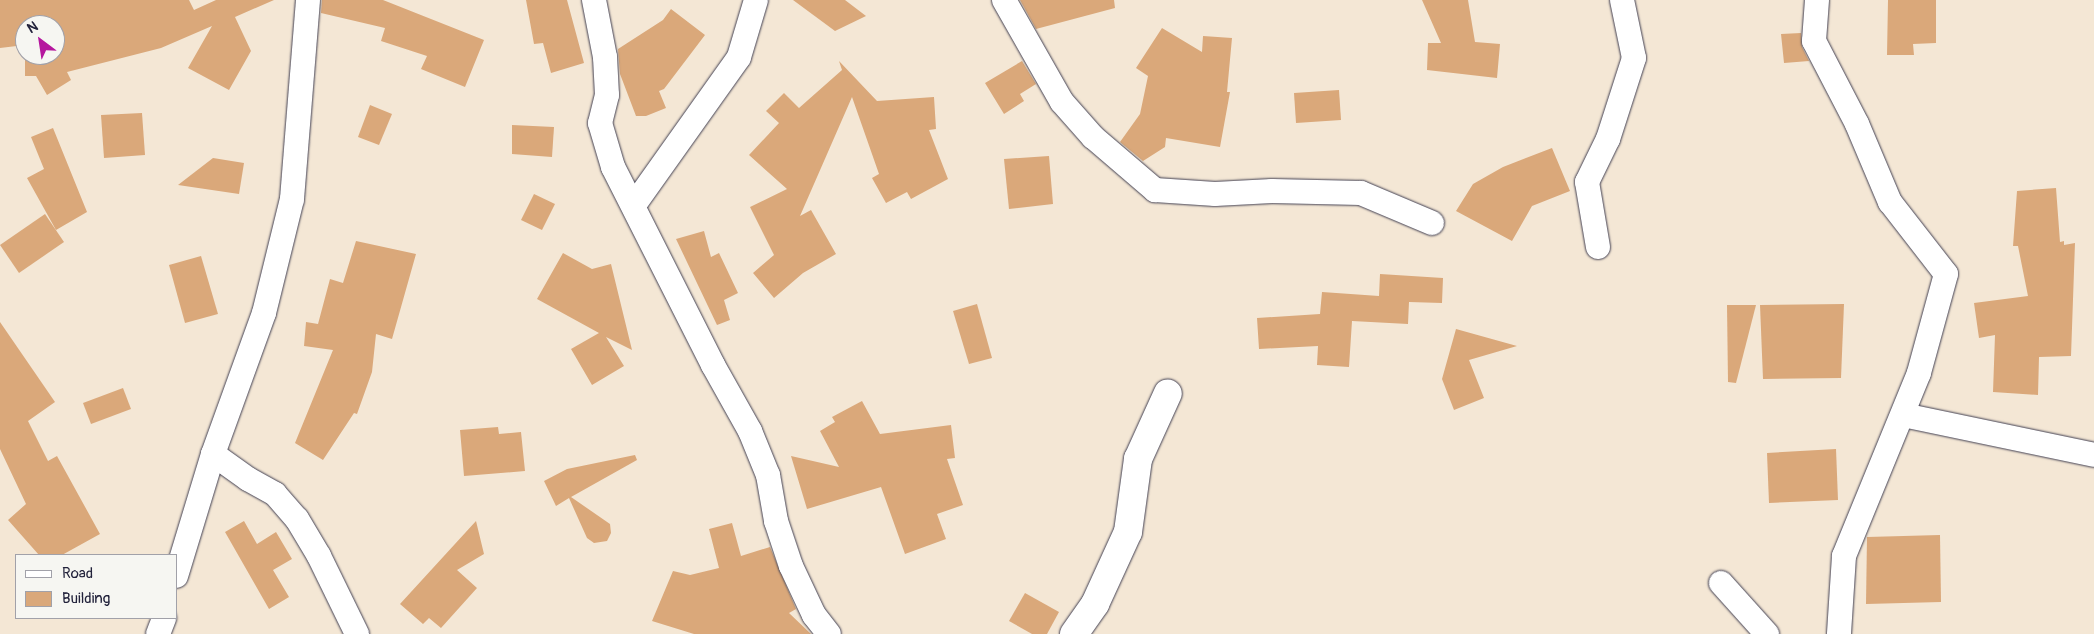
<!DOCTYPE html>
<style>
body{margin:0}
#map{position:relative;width:2094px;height:634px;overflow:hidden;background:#f4e7d5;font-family:Pangolin,sans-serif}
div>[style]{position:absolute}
.building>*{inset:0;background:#daa87a}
.roads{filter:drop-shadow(0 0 1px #424052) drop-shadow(0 0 1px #424052)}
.minor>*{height:24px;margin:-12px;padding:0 12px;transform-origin:12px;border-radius:12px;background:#fff}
.tertiary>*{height:28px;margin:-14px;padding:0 14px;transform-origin:14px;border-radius:14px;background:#fff}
span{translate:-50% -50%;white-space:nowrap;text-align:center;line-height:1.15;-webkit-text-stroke:4px #f6f6f2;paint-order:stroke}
.legend{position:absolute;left:15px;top:554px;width:162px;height:65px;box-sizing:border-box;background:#f6f6f2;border:1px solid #a1a1a9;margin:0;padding:6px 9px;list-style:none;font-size:15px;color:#22223b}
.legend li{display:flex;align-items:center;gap:10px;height:25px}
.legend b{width:25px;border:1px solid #a1a1a9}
.north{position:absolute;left:15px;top:15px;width:50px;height:50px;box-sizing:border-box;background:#f6f6f2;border:1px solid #a1a1a9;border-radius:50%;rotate:329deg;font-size:14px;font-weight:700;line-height:20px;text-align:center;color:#22223b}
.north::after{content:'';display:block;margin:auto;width:18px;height:22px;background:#b5179e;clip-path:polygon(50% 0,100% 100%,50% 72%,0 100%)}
</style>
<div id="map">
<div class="building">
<i style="clip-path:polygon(evenodd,0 0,189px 0,194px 10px,216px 0,274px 0,235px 17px,251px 51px,229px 90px,188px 68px,212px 26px,161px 48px,67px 72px,71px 80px,47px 95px,36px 76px,25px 76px,25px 45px,0 48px,0 0,25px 25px,55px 25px,55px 55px,25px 55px,25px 25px)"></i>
<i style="clip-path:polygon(322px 0,383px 0,484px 40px,465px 87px,421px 69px,427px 56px,381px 41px,385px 28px,321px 13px)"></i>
<i style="clip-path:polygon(526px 0,567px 0,584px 63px,551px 73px,543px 43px,534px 44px)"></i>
<i style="clip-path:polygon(793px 0,845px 0,866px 16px,835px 31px)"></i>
<i style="clip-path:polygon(1020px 0,1114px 0,1115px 8px,1036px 29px)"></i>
<i style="clip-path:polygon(1422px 0,1468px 0,1475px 42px,1500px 44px,1497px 78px,1427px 70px,1428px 43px,1441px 43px)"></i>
<i style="clip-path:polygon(1888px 0,1936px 0,1936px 43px,1913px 44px,1914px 55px,1887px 55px)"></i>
<i style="clip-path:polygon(671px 9px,705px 35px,664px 89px,659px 91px,666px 108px,646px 116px,636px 116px,620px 74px,618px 49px,663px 20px)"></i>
<i style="clip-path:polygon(1162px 28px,1202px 52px,1203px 36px,1232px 38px,1227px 92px,1230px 92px,1220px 147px,1166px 138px,1165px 147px,1143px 161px,1120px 142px,1140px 114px,1148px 76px,1136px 68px)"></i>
<i style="clip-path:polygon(1801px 33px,1802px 47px,1809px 61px,1784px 63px,1781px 34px)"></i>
<i style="clip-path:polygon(839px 61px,877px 101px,934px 97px,936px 129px,929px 130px,948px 179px,911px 199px,907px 192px,886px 203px,872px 178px,879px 174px,852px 97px,800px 216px,811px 210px,836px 254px,803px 273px,774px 298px,753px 273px,774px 255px,750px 207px,787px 189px,749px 155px,779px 123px,766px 111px,784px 93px,799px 108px,842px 70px)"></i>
<i style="clip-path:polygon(1022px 61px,1036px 84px,1020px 94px,1024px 101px,1004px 114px,985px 83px)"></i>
<i style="clip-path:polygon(1339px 90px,1341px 120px,1296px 123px,1294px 93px)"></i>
<i style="clip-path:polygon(370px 105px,392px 114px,379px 145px,358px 137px)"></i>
<i style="clip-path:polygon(142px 113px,145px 155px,104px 158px,101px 115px)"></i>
<i style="clip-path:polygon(512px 125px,554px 127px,552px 157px,512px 154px)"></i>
<i style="clip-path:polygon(53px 128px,87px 212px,56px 230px,27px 178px,44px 169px,31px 137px)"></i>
<i style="clip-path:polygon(1552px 148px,1570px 191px,1532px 206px,1512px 241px,1456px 211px,1473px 184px,1503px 167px)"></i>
<i style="clip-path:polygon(1049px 156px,1053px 204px,1009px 209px,1004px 159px)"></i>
<i style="clip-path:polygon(213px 158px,244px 163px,239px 194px,178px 185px)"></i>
<i style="clip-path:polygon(2056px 188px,2060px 242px,2064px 241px,2064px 245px,2075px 243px,2071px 356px,2039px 357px,2038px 395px,1993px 392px,1995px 335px,1979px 338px,1974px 303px,2028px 296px,2018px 246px,2013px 246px,2017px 191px)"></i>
<i style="clip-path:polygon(534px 194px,555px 204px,542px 230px,521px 220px)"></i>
<i style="clip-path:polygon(45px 214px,64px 242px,19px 273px,0 245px)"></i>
<i style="clip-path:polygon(704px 231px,711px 257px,719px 253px,738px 293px,724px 300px,730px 320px,717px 325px,676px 239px)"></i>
<i style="clip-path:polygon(356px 241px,416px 254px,392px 339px,376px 334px,372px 372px,357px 414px,354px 413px,323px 460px,295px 443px,333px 350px,304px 346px,306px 322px,318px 324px,330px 279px,343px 283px)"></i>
<i style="clip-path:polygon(563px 253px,592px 269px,611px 264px,632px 350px,606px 337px,624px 366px,592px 385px,571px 349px,599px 333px,537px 299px)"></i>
<i style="clip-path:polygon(201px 256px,218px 314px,185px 323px,169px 265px)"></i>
<i style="clip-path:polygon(1380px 274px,1443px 278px,1442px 303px,1409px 302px,1408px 324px,1352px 321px,1349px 367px,1317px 365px,1318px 346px,1259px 349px,1257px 318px,1320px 314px,1322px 292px,1379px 296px)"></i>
<i style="clip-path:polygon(977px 304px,992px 358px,969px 364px,953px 311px)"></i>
<i style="clip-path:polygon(1844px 304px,1841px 378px,1763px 379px,1760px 305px)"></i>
<i style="clip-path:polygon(1727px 305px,1756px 305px,1736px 383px,1728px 382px)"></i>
<i style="clip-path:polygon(0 322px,55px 402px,28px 421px,48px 461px,57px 456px,100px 534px,62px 555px,39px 555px,8px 520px,26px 504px,0 449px)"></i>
<i style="clip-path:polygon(1456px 329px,1517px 346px,1469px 360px,1484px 398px,1454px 410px,1442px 379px)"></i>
<i style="clip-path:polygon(123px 388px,131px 409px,91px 424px,83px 403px)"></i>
<i style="clip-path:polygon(862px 401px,880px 434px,951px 425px,955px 458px,947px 459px,963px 505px,937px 514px,946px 539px,905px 554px,881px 487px,807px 509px,791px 456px,839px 467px,820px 431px,835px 422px,832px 417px)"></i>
<i style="clip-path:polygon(498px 427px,499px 434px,521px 432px,525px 471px,464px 476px,460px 430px)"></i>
<i style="clip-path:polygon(1836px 449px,1838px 500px,1769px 503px,1767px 453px)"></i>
<i style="clip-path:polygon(635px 455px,637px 460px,571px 497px,610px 524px,611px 533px,607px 541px,594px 543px,587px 538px,569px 498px,556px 506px,544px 481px,567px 469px)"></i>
<i style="clip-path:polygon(244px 521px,257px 544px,276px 532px,292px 559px,273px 570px,289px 597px,269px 609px,225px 532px)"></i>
<i style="clip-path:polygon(476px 521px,484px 554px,457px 570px,477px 588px,441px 628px,429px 618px,423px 624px,400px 604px)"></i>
<i style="clip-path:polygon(732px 523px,741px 556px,770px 547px,796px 609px,789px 613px,811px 634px,694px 634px,652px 621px,673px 571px,690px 575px,719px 568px,709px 529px)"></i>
<i style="clip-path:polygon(1940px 535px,1941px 602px,1866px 604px,1867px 537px)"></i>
<i style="clip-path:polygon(1025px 593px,1059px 612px,1047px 634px,1032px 634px,1009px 621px)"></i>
</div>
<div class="roads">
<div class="minor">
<i style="left:594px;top:0;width:58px;rotate:79.1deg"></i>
<i style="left:605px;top:57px;width:38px;rotate:87deg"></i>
<i style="left:607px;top:95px;width:29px;rotate:104deg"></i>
<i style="left:600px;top:123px;width:46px;rotate:73.5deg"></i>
<i style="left:613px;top:167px;width:222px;rotate:63.2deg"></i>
<i style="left:713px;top:365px;width:76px;rotate:60.7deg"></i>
<i style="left:750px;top:431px;width:48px;rotate:67.8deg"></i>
<i style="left:768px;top:475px;width:47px;rotate:80.1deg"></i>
<i style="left:776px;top:521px;width:47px;rotate:71.6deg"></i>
<i style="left:791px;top:566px;width:54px;rotate:64.9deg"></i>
<i style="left:814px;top:615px;width:24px;rotate:52deg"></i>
<i style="left:1004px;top:0;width:117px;rotate:60.4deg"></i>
<i style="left:1062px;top:102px;width:47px;rotate:48.5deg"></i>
<i style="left:1093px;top:137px;width:82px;rotate:40.5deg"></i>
<i style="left:1155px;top:190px;width:60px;rotate:3.8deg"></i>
<i style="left:1215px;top:194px;width:57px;rotate:-3deg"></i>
<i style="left:1272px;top:191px;width:89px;rotate:1.3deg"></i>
<i style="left:1361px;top:193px;width:77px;rotate:22.9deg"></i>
<i style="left:1817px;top:0;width:41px;rotate:94.2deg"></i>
<i style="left:1814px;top:41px;width:93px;rotate:62.6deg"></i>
<i style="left:1857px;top:124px;width:85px;rotate:67.1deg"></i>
<i style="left:1890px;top:202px;width:91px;rotate:52.1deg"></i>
<i style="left:1946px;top:274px;width:103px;rotate:105.3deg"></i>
<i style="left:1919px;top:373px;width:198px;rotate:112.3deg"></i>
<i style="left:1844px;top:556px;width:78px;rotate:93.7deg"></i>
<i style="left:634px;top:205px;width:181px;rotate:-54.6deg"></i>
<i style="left:739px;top:57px;width:59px;rotate:-73.4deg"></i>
<i style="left:1598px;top:247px;width:66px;rotate:-99.6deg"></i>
<i style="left:1587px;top:182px;width:48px;rotate:-64deg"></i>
<i style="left:1608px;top:139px;width:85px;rotate:-72.2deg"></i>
<i style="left:1634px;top:58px;width:59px;rotate:-101.7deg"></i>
<i style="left:1903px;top:415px;width:195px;rotate:11.8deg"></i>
<i style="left:213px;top:454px;width:43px;rotate:35.5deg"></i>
<i style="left:248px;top:479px;width:31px;rotate:29deg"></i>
<i style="left:275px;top:494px;width:33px;rotate:49deg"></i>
<i style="left:297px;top:519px;width:43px;rotate:59.3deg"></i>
<i style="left:319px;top:556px;width:87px;rotate:64deg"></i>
<i style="left:176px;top:576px;width:127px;rotate:-73.1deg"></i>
<i style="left:213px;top:454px;width:150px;rotate:-70.1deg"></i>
<i style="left:264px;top:313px;width:117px;rotate:-76.2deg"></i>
<i style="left:292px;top:199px;width:200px;rotate:-85.4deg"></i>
<i style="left:1721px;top:583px;width:69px;rotate:48deg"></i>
<i style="left:158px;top:634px;width:17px;rotate:-69deg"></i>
</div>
<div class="tertiary">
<i style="left:1074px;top:634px;width:37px;rotate:-55deg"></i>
<i style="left:1095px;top:604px;width:79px;rotate:-65.4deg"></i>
<i style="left:1128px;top:532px;width:74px;rotate:-82.2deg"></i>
<i style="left:1138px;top:459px;width:72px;rotate:-65.6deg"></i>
</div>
</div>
<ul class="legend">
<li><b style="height:6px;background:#fff"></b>Road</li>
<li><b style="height:14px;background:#daa87a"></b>Building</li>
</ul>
<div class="north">N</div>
</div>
